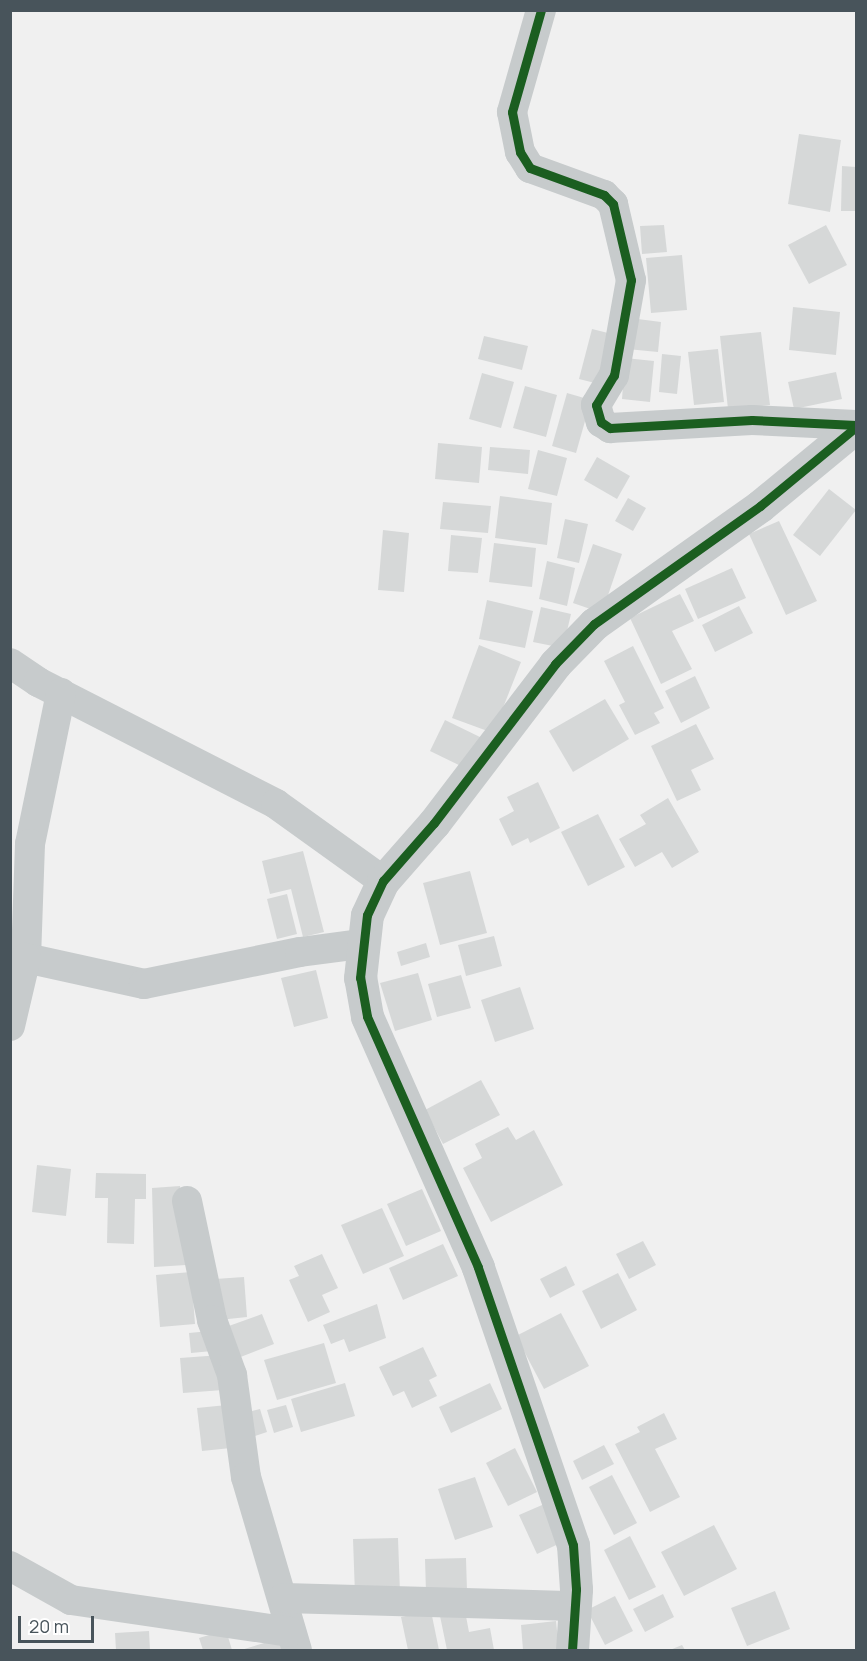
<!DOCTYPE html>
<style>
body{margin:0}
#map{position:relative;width:867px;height:1661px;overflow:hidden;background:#f0f0f0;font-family:Manrope,sans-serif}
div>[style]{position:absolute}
.building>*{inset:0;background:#d6d8d8}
.minor>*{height:30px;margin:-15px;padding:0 15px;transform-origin:15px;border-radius:15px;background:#c7cbcc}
.tertiary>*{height:33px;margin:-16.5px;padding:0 16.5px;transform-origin:16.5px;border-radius:16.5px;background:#c7cbcc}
.cycleway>*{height:9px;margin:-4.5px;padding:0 4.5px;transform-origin:4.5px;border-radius:4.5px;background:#1b5e20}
span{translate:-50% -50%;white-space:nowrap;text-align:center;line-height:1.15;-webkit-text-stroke:4.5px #fff;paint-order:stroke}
.frame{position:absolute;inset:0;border:12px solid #48545b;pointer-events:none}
.scale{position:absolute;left:18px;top:1616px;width:76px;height:27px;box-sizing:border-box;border:3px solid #48545b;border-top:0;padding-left:8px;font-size:18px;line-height:21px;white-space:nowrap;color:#48545b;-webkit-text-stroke:4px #fff;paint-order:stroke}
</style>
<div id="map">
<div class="building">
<i style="clip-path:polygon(799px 134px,841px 140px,830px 212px,788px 204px)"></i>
<i style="clip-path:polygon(842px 166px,856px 167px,856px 211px,841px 211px)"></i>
<i style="clip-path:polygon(664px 225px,667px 252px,642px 254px,640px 226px)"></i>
<i style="clip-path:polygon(826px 225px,847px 265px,809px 284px,788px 245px)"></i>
<i style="clip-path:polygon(682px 255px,687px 310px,651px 313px,646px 258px)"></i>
<i style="clip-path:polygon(793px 307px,840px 312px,836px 355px,789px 350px)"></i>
<i style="clip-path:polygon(630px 318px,661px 322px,658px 352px,627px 349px)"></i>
<i style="clip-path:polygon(592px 329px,616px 335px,603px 385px,579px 379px)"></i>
<i style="clip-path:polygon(761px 332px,770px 405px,728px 409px,720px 336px)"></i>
<i style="clip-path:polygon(484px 336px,528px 346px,522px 370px,478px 359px)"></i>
<i style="clip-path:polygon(718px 349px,724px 402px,694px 405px,688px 352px)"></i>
<i style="clip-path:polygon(662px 354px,681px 356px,677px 394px,659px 392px)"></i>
<i style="clip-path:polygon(625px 358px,654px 361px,650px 402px,622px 399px)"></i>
<i style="clip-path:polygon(836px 372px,842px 399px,794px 409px,788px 382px)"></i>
<i style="clip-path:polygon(482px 373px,514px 382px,501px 428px,469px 419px)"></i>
<i style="clip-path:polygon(525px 386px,557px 395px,546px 437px,513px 428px)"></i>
<i style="clip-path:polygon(567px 393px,591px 400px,576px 453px,552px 446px)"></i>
<i style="clip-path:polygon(438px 443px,482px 447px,479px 483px,435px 479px)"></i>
<i style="clip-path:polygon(490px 447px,530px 450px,528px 474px,488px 470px)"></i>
<i style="clip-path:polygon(538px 450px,567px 458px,557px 496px,528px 489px)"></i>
<i style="clip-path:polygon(597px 457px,630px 476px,617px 499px,584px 480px)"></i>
<i style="clip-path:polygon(829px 489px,856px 510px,820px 556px,793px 535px)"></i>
<i style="clip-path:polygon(500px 496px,552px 503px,547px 545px,495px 538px)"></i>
<i style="clip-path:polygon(628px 498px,646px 508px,633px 531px,615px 521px)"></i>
<i style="clip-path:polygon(443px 502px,491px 506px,488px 533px,440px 529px)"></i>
<i style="clip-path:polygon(565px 519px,588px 524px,579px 563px,557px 558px)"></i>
<i style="clip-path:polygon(779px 521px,817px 601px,786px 615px,749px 534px)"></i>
<i style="clip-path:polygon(383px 530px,409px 533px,404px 592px,378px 590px)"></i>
<i style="clip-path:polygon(451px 535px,482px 538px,478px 573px,448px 571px)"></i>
<i style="clip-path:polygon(494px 543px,536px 548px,532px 587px,489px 582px)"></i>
<i style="clip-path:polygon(593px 544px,622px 554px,602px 613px,573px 603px)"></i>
<i style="clip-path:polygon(547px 561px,575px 568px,567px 606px,539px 599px)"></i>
<i style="clip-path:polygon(732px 568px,746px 598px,698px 619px,685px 589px)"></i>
<i style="clip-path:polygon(680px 594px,694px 621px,672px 631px,692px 669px,661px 684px,630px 618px)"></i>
<i style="clip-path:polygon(487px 600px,533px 611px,525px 648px,479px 639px)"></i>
<i style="clip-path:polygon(739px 606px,753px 633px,715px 652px,702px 625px)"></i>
<i style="clip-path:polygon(541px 607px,571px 614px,563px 648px,533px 642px)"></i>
<i style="clip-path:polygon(479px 645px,521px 662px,493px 733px,452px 718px)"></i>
<i style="clip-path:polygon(633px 646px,664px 708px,654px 713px,660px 723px,635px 735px,619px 705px,625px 702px,604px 661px)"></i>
<i style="clip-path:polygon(695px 676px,710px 708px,681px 723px,665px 691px)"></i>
<i style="clip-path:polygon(605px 699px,629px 739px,573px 772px,549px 731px)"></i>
<i style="clip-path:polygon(445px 720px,482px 738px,467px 769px,430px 751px)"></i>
<i style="clip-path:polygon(696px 724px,714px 759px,691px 770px,701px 790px,677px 801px,651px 746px)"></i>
<i style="clip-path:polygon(538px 782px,560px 828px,530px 843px,528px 838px,512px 846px,499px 819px,514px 811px,507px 797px)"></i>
<i style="clip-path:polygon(668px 798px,699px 852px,672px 868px,662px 852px,635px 867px,619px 839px,646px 824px,640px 815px)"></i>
<i style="clip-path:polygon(598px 814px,625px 867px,588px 886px,561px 832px)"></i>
<i style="clip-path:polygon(303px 851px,324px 932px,303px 937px,291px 889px,270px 894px,262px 861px)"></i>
<i style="clip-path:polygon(470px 871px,487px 933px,440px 945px,423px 883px)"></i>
<i style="clip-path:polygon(287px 894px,297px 934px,277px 939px,267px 899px)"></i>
<i style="clip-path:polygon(494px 936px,502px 966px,466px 976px,458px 945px)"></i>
<i style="clip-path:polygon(426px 943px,430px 957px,401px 966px,397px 952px)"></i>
<i style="clip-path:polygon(316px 970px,328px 1018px,294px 1027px,281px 978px)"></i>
<i style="clip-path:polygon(418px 973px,432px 1020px,395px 1031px,380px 983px)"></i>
<i style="clip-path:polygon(461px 975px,471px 1008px,437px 1017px,428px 984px)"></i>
<i style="clip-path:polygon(520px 987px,534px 1029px,495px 1042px,481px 1000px)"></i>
<i style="clip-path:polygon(481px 1080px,500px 1115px,443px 1144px,425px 1110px)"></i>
<i style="clip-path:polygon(508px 1127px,516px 1140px,534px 1130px,563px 1185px,491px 1222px,463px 1168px,482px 1158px,475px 1144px)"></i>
<i style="clip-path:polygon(37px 1165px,71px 1169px,66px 1216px,32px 1212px)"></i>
<i style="clip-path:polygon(96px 1173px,146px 1174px,146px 1199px,135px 1199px,134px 1244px,107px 1243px,108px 1198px,95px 1198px)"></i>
<i style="clip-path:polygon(180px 1186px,186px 1265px,154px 1267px,152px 1188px)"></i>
<i style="clip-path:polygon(422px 1189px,441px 1231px,406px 1246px,387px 1204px)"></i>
<i style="clip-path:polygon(382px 1208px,404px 1256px,363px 1274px,341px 1225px)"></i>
<i style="clip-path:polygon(643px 1241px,656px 1265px,629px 1279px,616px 1254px)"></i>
<i style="clip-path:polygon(443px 1244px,458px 1276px,403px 1300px,389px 1268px)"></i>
<i style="clip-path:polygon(322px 1254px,338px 1288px,322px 1295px,330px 1312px,308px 1322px,289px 1280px,299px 1276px,294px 1266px)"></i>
<i style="clip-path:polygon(566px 1266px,575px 1285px,550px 1298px,540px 1279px)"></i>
<i style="clip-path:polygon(191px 1272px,195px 1324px,160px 1327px,156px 1275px)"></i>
<i style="clip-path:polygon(618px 1273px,637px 1310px,601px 1329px,582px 1291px)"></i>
<i style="clip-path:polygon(244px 1277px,247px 1317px,219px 1320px,215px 1279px)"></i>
<i style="clip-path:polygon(377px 1304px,386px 1338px,349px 1352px,344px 1339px,331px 1344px,323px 1325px)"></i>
<i style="clip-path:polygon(561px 1313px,589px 1366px,544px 1389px,516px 1336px)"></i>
<i style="clip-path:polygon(262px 1314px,274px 1344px,238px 1358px,226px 1327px)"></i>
<i style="clip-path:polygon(210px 1331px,212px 1351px,191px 1353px,189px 1333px)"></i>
<i style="clip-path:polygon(324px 1343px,336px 1383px,277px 1400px,264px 1360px)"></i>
<i style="clip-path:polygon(423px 1347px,437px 1376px,429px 1380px,437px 1396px,412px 1408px,404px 1391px,393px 1396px,379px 1367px)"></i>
<i style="clip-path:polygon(221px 1355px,223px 1390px,183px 1393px,180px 1358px)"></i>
<i style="clip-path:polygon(345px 1383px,355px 1416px,301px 1432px,291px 1399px)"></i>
<i style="clip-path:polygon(490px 1383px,502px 1409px,451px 1433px,439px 1407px)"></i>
<i style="clip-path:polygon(227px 1405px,231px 1448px,202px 1451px,197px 1408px)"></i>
<i style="clip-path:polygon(286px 1405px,293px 1427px,274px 1433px,267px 1410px)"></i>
<i style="clip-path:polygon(260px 1409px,267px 1432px,255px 1436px,248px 1412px)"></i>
<i style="clip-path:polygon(664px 1413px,677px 1439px,655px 1449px,680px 1497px,650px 1512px,615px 1444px,640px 1432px,637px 1427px)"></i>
<i style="clip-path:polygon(604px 1445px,614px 1464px,582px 1480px,573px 1461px)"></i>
<i style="clip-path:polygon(515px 1448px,537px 1492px,508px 1506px,486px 1463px)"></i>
<i style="clip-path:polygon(612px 1475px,637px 1523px,614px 1535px,589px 1487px)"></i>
<i style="clip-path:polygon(475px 1477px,493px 1527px,455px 1540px,438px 1489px)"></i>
<i style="clip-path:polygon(549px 1502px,567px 1540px,537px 1554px,519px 1515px)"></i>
<i style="clip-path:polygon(714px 1525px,737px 1569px,684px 1596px,661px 1552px)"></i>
<i style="clip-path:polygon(630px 1536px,656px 1587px,629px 1600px,604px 1550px)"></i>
<i style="clip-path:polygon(398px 1538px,400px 1593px,355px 1595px,353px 1539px)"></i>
<i style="clip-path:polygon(466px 1558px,467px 1591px,426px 1593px,425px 1559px)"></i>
<i style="clip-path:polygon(775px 1591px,790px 1629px,747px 1646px,731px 1608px)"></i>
<i style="clip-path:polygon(663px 1594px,674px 1617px,645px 1632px,633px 1609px)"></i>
<i style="clip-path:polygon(615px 1596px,633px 1631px,605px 1645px,587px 1610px)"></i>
<i style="clip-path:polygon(431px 1611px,439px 1650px,408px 1650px,401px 1617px)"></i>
<i style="clip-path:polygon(465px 1611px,469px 1632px,490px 1628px,494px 1650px,447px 1650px,440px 1616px)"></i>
<i style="clip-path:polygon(556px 1621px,559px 1650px,523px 1650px,521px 1625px)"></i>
<i style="clip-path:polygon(226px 1630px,232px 1650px,203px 1650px,199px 1638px)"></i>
<i style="clip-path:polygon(149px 1631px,150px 1650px,116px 1650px,115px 1633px)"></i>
<i style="clip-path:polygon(281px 1638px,285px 1650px,241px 1650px)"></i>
<i style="clip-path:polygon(682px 1645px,685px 1650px,670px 1650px)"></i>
</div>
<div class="minor">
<i style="left:541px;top:10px;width:106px;rotate:105.9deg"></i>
<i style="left:512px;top:112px;width:41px;rotate:78.7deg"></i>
<i style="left:520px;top:152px;width:19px;rotate:58deg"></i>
<i style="left:530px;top:168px;width:79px;rotate:20deg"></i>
<i style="left:604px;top:195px;width:13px;rotate:45deg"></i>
<i style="left:613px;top:204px;width:78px;rotate:76.7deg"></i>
<i style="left:631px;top:280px;width:97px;rotate:100.1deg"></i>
<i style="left:614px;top:375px;width:35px;rotate:121deg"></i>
<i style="left:596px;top:405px;width:18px;rotate:74deg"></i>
<i style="left:601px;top:422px;width:11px;rotate:34deg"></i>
<i style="left:610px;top:428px;width:142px;rotate:-3.2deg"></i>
<i style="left:752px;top:420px;width:104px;rotate:2.8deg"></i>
<i style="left:10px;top:663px;width:34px;rotate:34deg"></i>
<i style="left:38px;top:682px;width:267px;rotate:27.1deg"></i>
<i style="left:276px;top:804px;width:132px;rotate:35.7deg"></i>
<i style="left:61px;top:693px;width:154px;rotate:101.6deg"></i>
<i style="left:30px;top:844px;width:114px;rotate:92deg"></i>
<i style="left:26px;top:958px;width:121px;rotate:12.4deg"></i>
<i style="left:144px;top:984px;width:159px;rotate:-11.6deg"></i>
<i style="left:300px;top:952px;width:62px;rotate:-7.5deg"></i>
<i style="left:10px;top:1026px;width:70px;rotate:-76.8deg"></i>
<i style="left:187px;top:1201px;width:122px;rotate:78.1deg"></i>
<i style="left:212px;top:1320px;width:59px;rotate:70deg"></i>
<i style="left:232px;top:1375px;width:103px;rotate:82.2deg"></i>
<i style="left:246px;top:1477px;width:180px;rotate:73.6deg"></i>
<i style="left:10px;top:1566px;width:70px;rotate:29.1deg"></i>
<i style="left:71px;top:1600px;width:222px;rotate:8.3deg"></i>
<i style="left:284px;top:1598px;width:291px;rotate:1.6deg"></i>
</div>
<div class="tertiary">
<i style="left:572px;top:1650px;width:61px;rotate:-86.2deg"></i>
<i style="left:576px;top:1589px;width:44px;rotate:-93.9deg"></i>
<i style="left:573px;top:1545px;width:294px;rotate:-108.9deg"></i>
<i style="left:478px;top:1267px;width:274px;rotate:-113.9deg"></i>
<i style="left:367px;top:1016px;width:39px;rotate:-100deg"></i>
<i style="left:360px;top:978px;width:63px;rotate:-83.7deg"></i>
<i style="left:367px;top:915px;width:38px;rotate:-65deg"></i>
<i style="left:383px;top:881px;width:77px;rotate:-48.7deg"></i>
<i style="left:434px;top:823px;width:200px;rotate:-52.7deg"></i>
<i style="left:555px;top:664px;width:56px;rotate:-45.7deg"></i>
<i style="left:594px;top:624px;width:204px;rotate:-35.4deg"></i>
<i style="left:760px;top:506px;width:124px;rotate:-39.5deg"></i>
</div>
<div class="cycleway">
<i style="left:541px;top:10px;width:106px;rotate:105.9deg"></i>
<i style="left:512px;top:112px;width:41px;rotate:78.7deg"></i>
<i style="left:520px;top:152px;width:19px;rotate:58deg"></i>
<i style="left:530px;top:168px;width:79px;rotate:20deg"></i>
<i style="left:604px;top:195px;width:13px;rotate:45deg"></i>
<i style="left:613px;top:204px;width:78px;rotate:76.7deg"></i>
<i style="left:631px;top:280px;width:97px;rotate:100.1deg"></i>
<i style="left:614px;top:375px;width:35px;rotate:121deg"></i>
<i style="left:596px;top:405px;width:18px;rotate:74deg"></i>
<i style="left:601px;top:422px;width:11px;rotate:34deg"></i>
<i style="left:610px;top:428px;width:142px;rotate:-3.2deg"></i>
<i style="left:752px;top:420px;width:104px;rotate:2.8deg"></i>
<i style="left:572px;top:1650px;width:61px;rotate:-86.2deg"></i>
<i style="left:576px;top:1589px;width:44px;rotate:-93.9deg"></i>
<i style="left:573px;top:1545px;width:294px;rotate:-108.9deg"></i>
<i style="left:478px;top:1267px;width:274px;rotate:-113.9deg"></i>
<i style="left:367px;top:1016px;width:39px;rotate:-100deg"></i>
<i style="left:360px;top:978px;width:63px;rotate:-83.7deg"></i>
<i style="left:367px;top:915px;width:38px;rotate:-65deg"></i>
<i style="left:383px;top:881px;width:77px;rotate:-48.7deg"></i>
<i style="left:434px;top:823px;width:200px;rotate:-52.7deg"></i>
<i style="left:555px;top:664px;width:56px;rotate:-45.7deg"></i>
<i style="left:594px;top:624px;width:204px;rotate:-35.4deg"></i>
<i style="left:760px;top:506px;width:124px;rotate:-39.5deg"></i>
</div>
<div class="frame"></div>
<div class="scale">20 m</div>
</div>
